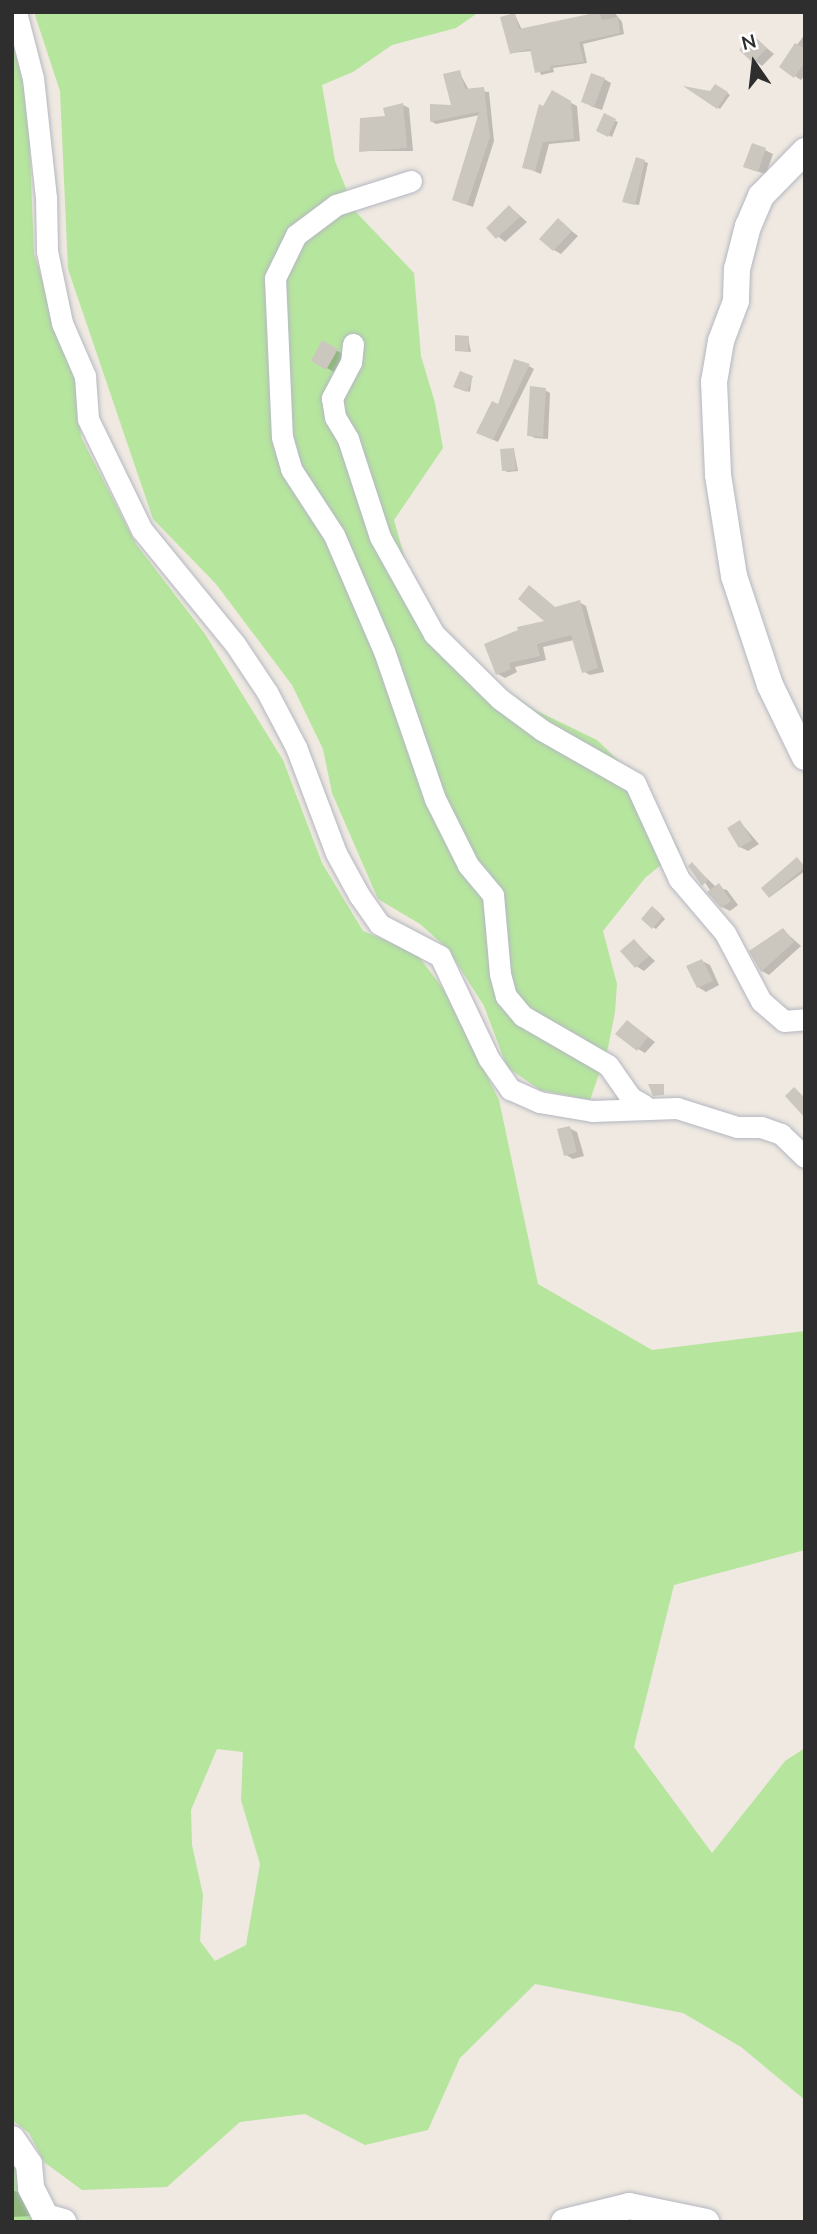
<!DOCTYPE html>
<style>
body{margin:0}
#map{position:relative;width:817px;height:2234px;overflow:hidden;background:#efe9e1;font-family:"Nunito Sans",sans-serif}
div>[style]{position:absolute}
.green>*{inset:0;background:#b6e59e}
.shadow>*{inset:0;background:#0003}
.building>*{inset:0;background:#cbc7bf}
.roads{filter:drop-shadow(0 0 2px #b4b7c1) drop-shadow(0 0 2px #b4b7c1)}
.minor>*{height:21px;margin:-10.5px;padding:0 10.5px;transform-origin:10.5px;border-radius:10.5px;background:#fff}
.tertiary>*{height:26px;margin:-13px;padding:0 13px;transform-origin:13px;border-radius:13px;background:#fff}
span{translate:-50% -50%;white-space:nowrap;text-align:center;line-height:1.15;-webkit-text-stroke:7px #fff;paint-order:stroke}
.frame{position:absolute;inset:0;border:14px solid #2e2e2e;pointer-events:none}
.north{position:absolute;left:719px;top:28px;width:70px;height:70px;-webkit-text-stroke:5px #fff;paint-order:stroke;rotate:346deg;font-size:19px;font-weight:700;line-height:28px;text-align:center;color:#2e2e2e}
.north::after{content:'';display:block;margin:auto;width:24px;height:32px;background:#2e2e2e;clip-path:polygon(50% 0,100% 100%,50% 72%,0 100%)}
</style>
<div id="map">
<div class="green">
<i style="clip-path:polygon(34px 12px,479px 12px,456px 28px,392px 45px,353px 72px,322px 85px,335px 161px,355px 211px,414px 273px,421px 356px,435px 403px,443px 448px,394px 520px,417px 602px,476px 665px,507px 691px,535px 710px,597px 740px,645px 786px,679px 850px,645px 878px,603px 931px,617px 984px,615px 1012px,608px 1048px,590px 1100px,540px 1090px,507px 1067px,484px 1006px,448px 949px,420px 924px,378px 899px,332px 793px,323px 749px,292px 685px,216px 584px,153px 519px,68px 269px,60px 91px)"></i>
<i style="clip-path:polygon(evenodd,12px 40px,28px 103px,34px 254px,77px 388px,81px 437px,136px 544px,205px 634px,283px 760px,322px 863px,363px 931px,416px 953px,444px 990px,499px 1100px,538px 1284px,652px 1350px,805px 1331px,805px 1550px,674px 1585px,634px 1747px,712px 1853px,785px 1761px,805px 1748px,805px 2100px,741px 2047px,683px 2013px,535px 1984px,460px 2058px,428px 2130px,365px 2145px,305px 2114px,240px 2122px,167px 2187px,82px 2190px,44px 2162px,29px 2133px,12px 2120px,12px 40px,217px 1749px,243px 1752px,241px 1800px,260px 1864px,246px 1945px,215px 1961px,200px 1941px,203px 1895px,192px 1845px,191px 1810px,217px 1749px)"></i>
<i style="clip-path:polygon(12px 2159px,17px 2164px,36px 2222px,12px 2222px)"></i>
</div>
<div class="shadow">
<i style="clip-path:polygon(589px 12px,614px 12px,622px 22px,624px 34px,583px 44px,587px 63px,553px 68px,554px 72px,541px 75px,532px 51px,511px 53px,515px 15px,522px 30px,590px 16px)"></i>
<i style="clip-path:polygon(805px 34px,805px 75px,801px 80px,781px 67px)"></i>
<i style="clip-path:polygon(753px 37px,774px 54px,762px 66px,741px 50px)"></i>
<i style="clip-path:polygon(459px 72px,469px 90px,489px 92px,494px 141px,473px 207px,459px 202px,480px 115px,436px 124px,431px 121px,453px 106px)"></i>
<i style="clip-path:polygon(604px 79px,611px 83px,602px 110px,590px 106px)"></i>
<i style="clip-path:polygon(716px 86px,730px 95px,720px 109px,691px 90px,711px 93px)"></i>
<i style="clip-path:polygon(552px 93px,577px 106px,580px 141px,549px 144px,541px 174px,524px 167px)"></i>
<i style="clip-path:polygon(403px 105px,409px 108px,413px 151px,360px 151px)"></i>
<i style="clip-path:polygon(605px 116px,618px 122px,612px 137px,598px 130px)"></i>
<i style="clip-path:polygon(765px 150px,773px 154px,766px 174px,753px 170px)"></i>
<i style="clip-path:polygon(637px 159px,648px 163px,639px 205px,627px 203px)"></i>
<i style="clip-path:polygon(510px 207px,527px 222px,505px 242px,488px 228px)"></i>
<i style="clip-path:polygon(559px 221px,578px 236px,561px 254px,554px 250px)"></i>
<i style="clip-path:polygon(468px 337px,471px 352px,457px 350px)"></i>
<i style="clip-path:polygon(323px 342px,344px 355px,334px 372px,313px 360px)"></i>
<i style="clip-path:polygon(529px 366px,534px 369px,498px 442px,483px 435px)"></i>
<i style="clip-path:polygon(472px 377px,470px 392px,459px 388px)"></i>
<i style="clip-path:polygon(545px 390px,550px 393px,548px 439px,535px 438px,529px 435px)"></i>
<i style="clip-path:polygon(514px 450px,518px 471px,507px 472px,504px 470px)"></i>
<i style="clip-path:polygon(579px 602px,586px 606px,604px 672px,590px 675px,583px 671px,574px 640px,543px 647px,546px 660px,515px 667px,517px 672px,505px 678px,498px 674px,548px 622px)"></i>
<i style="clip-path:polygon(740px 822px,759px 844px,748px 851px,740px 847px)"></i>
<i style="clip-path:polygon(798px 859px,805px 871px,770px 897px)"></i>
<i style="clip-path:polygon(692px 864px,716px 887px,727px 890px,738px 905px,730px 911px,722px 907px)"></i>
<i style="clip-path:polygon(656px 910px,665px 919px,656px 929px,653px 927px)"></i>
<i style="clip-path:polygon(783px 930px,801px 946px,769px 975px,762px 971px)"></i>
<i style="clip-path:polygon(634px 941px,655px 961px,644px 971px,636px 966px)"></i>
<i style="clip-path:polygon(702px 961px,710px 965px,719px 985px,706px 992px,698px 987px)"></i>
<i style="clip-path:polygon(634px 1026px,655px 1042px,645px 1053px,638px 1049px)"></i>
<i style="clip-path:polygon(569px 1128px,577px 1132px,584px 1156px,573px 1159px,566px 1155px)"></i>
<i style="clip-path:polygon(12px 2190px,23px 2194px,32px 2216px,12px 2217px)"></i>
</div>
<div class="building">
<i style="clip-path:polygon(599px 12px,602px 20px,618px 17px,620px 33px,579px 42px,584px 62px,550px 66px,551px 70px,535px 73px,530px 49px,510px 54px,500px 17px,515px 13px,519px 29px)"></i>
<i style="clip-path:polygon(753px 35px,767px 48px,753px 63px,739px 50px)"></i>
<i style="clip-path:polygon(795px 43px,805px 49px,805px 62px,794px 78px,779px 67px)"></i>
<i style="clip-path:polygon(460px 70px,465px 89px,484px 87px,490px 137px,467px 205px,452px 200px,479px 112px,430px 122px,430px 104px,451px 105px,443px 74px)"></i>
<i style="clip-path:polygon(591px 73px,605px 78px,594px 107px,581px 102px)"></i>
<i style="clip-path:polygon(715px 84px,728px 92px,717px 109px,683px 86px,710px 91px)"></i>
<i style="clip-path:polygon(552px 90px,571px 101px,574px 139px,543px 142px,535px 171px,522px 168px,539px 104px,543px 106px)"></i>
<i style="clip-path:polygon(403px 103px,407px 148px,359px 152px,360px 118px,385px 116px,383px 108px)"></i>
<i style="clip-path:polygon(604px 113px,616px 119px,608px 137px,596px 131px)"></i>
<i style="clip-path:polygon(752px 143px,766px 148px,758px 172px,743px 167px)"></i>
<i style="clip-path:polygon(636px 157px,645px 160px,635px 205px,622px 202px)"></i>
<i style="clip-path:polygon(509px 205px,520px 217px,496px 239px,486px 228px)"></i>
<i style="clip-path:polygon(558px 218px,572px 231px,553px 251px,539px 239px)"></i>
<i style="clip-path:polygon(455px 335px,469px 336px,468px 352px,455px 351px)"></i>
<i style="clip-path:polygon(322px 340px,338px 349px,326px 370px,311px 361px)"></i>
<i style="clip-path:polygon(514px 359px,530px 364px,493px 440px,476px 433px,492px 401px,498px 404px)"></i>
<i style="clip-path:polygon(460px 371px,473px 376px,467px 392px,453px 387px)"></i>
<i style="clip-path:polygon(530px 386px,546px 388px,543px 437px,527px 436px)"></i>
<i style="clip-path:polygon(514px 448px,516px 470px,502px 471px,500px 449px)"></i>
<i style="clip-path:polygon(529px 585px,555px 607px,580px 600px,598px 668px,582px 673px,571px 635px,537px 644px,540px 656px,509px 663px,511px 669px,496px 675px,484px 644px,518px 630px,517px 627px,544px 621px,518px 599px)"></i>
<i style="clip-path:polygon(740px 820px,752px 840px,739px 848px,727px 828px)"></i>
<i style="clip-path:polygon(797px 857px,805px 867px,769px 898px,761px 888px)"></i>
<i style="clip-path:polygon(692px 862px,708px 880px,702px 886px,688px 866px)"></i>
<i style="clip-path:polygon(719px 883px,731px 901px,721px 908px,707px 892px)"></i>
<i style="clip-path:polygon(652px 906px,663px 916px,652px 929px,641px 919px)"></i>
<i style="clip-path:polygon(783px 928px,794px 942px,761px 972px,749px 951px)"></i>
<i style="clip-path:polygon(634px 939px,649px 956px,635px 968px,620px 951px)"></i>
<i style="clip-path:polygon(702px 959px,713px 981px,697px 988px,686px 966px)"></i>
<i style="clip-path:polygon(627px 1020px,648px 1037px,637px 1051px,615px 1034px)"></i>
<i style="clip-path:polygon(648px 1084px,664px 1084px,664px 1095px,653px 1096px)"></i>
<i style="clip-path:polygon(794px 1087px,805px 1098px,805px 1118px,785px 1096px)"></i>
<i style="clip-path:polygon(570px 1126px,577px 1152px,564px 1156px,557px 1129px)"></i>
</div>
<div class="roads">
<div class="minor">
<i style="left:16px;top:12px;width:68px;rotate:75.6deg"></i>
<i style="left:33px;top:78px;width:120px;rotate:83.8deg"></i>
<i style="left:46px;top:197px;width:54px;rotate:88.9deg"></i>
<i style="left:47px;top:251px;width:74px;rotate:78.2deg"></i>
<i style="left:62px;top:323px;width:58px;rotate:66.5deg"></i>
<i style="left:85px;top:376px;width:43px;rotate:86deg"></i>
<i style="left:88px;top:419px;width:123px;rotate:64.1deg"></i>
<i style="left:142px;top:530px;width:147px;rotate:50.8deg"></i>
<i style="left:235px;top:644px;width:58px;rotate:56.3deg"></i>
<i style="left:267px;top:692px;width:62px;rotate:62.2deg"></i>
<i style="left:296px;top:747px;width:113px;rotate:69.3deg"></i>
<i style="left:336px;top:853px;width:48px;rotate:61.3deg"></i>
<i style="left:359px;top:895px;width:35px;rotate:55deg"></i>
<i style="left:379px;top:924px;width:69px;rotate:27.7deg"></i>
<i style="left:440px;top:956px;width:114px;rotate:64.6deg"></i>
<i style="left:489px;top:1059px;width:37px;rotate:55deg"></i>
<i style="left:510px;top:1089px;width:32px;rotate:24deg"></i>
<i style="left:539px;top:1102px;width:54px;rotate:9.6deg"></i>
<i style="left:592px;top:1111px;width:85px;rotate:-2deg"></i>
<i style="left:677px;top:1108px;width:63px;rotate:17.6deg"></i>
<i style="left:737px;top:1127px;width:24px"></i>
<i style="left:761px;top:1127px;width:21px;rotate:19deg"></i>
<i style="left:781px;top:1134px;width:33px;rotate:44deg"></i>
<i style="left:411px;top:181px;width:79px;rotate:162.3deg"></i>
<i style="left:336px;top:205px;width:50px;rotate:143.1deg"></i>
<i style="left:296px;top:235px;width:48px;rotate:116deg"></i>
<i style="left:275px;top:278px;width:159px;rotate:87.5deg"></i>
<i style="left:282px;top:437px;width:33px;rotate:74deg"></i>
<i style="left:291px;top:469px;width:79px;rotate:56.9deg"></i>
<i style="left:334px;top:535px;width:126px;rotate:66.7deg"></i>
<i style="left:384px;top:651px;width:157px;rotate:71deg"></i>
<i style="left:435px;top:799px;width:74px;rotate:63.4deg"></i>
<i style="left:468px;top:865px;width:39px;rotate:50deg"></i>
<i style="left:493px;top:895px;width:79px;rotate:84.9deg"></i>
<i style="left:500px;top:974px;width:23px;rotate:75deg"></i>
<i style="left:506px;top:996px;width:26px;rotate:50deg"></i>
<i style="left:523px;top:1016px;width:98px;rotate:30deg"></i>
<i style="left:608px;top:1065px;width:39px;rotate:55deg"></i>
<i style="left:630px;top:1097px;width:16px;rotate:30deg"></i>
<i style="left:353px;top:344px;width:18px;rotate:96deg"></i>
<i style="left:351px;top:362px;width:41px;rotate:117.8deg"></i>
<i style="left:332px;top:398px;width:19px;rotate:81deg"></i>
<i style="left:335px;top:417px;width:26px;rotate:59deg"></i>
<i style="left:348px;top:439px;width:103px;rotate:71.9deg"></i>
<i style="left:380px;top:537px;width:111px;rotate:60.9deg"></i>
<i style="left:434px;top:634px;width:93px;rotate:44.6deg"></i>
<i style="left:500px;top:699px;width:52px;rotate:36.4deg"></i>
<i style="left:542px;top:730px;width:107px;rotate:29.7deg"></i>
<i style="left:635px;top:783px;width:106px;rotate:65.4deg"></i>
<i style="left:679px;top:879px;width:71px;rotate:49.6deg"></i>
<i style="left:725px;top:933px;width:77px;rotate:62.1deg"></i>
<i style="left:761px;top:1001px;width:30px;rotate:41deg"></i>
<i style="left:784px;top:1021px;width:21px;rotate:-5deg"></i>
</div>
<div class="tertiary">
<i style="left:805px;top:151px;width:63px;rotate:134.4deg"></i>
<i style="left:761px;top:196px;width:33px;rotate:113deg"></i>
<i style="left:748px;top:226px;width:44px;rotate:104.3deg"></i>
<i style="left:737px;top:269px;width:32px;rotate:92deg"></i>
<i style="left:736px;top:301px;width:43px;rotate:110.6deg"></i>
<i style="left:721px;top:341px;width:42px;rotate:99.7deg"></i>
<i style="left:714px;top:382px;width:93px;rotate:87.5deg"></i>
<i style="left:718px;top:475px;width:102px;rotate:81deg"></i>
<i style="left:734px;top:576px;width:115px;rotate:71.7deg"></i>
<i style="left:770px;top:685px;width:80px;rotate:64.1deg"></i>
<i style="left:12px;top:2139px;width:30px;rotate:56deg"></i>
<i style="left:29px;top:2164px;width:24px;rotate:85deg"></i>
<i style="left:31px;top:2188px;width:33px;rotate:63deg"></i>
<i style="left:46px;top:2217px;width:18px;rotate:16deg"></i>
<i style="left:564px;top:2222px;width:67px;rotate:-13.8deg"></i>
<i style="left:629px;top:2206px;width:79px;rotate:11.7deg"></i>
</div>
</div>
<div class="frame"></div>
<div class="north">N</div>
</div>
